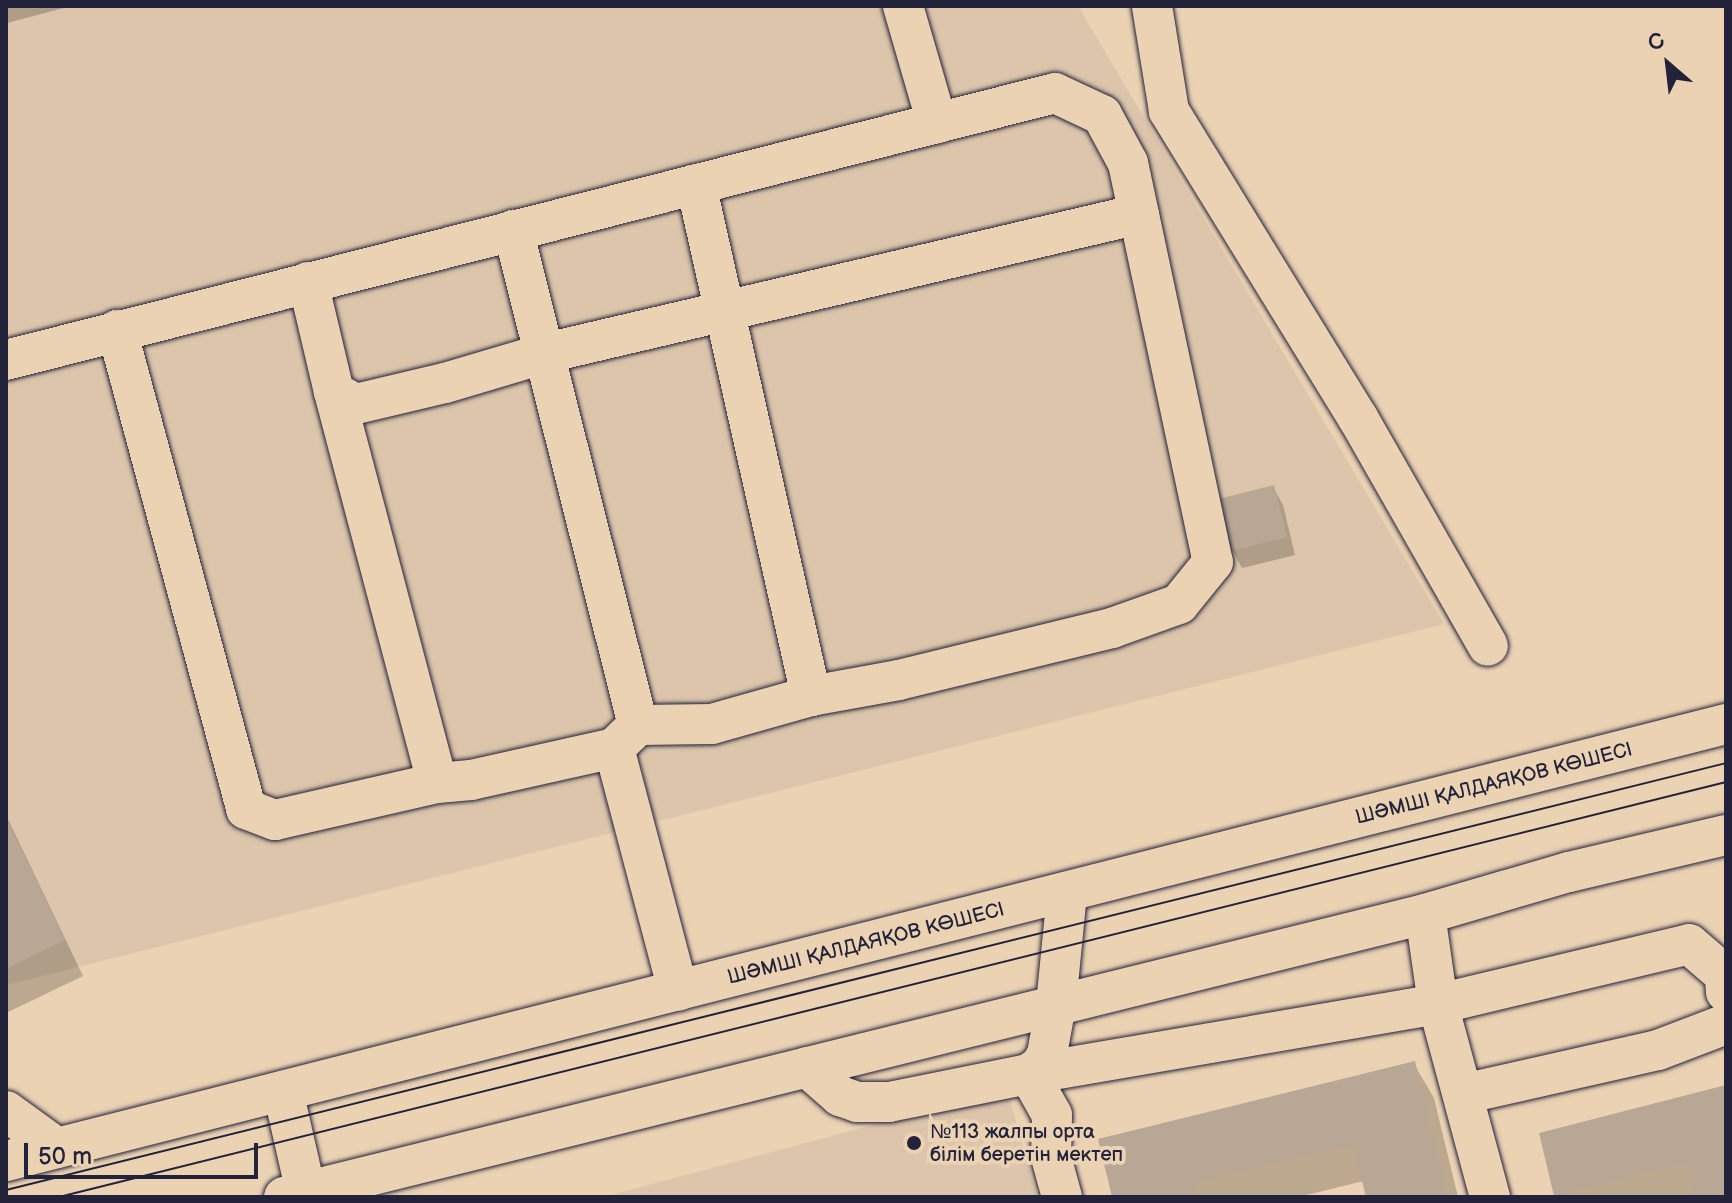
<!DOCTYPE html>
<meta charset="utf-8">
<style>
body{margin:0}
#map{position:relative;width:1732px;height:1203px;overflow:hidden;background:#ebd2b3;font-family:"Balsamiq Sans",sans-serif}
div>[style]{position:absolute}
.built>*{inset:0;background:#dcc5aa}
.shadow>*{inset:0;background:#0003}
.building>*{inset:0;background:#b9a795}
.roads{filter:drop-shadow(0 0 2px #22223b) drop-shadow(0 0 2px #22223b)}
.minor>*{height:40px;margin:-20px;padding:0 20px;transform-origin:20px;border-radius:20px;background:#ebd2b3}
.tram>*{height:2px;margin:-1px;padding:0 1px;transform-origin:1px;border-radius:1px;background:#22223b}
.dots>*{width:22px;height:22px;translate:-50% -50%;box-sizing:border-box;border:4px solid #ebd2b3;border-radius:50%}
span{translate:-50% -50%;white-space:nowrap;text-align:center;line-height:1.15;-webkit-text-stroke:8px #ebd2b3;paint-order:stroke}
.street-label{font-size:20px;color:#22223b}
.poi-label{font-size:20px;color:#22223b}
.left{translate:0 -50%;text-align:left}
.frame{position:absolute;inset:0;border:8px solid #22223b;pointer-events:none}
.north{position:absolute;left:1628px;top:24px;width:80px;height:80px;-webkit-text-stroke:6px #ebd2b3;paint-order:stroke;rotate:332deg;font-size:22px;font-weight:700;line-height:32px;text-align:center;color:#22223b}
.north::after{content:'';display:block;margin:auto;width:28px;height:36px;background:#22223b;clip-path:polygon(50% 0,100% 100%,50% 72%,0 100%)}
.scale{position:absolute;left:24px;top:1143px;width:234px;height:36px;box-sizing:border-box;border:4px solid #22223b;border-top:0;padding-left:10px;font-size:24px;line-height:28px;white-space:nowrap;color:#22223b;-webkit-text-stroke:6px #ebd2b3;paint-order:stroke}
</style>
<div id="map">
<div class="built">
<i style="clip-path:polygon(6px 6px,1078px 6px,1444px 624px,6px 985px)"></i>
<i style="clip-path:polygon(1007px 1089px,1037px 1197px,604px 1197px)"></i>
</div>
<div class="shadow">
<i style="clip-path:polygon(6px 6px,64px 6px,64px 8px,7px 23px)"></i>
<i style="clip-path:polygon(1273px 487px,1283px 505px,1295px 555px,1242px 568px,1232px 550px)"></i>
<i style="clip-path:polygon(6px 815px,83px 976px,6px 1013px)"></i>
<i style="clip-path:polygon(1414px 1064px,1434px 1098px,1458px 1197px,1368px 1197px,1364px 1181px,1298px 1197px,1114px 1197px)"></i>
<i style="clip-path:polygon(1726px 1087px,1726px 1197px,1557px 1197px,1556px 1195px)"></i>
</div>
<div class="building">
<i style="clip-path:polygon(1274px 485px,1287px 537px,1230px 551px,1218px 499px)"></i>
<i style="clip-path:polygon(6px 818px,65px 940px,6px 969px)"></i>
<i style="clip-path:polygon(1415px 1061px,1448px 1197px,1366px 1197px,1353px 1145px,1193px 1183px,1196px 1197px,1112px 1197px,1098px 1139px)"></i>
<i style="clip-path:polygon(1726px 1085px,1726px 1197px,1694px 1197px,1685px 1163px,1554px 1196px,1539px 1133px)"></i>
</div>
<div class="roads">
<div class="minor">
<i style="left:903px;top:6px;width:122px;rotate:73.8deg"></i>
<i style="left:1152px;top:6px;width:106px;rotate:80.8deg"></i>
<i style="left:1169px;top:111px;width:361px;rotate:58.4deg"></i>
<i style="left:1358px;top:418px;width:262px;rotate:60.3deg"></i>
<i style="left:696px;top:184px;width:525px;rotate:77.34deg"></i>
<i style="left:513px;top:230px;width:511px;rotate:75.83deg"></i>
<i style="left:308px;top:282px;width:113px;rotate:76.7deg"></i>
<i style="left:334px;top:392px;width:25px;rotate:29deg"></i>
<i style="left:356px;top:404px;width:91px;rotate:-13.3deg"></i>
<i style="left:445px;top:383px;width:105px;rotate:-16.5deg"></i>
<i style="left:546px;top:353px;width:609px;rotate:-13.19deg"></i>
<i style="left:117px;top:330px;width:496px;rotate:74.9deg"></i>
<i style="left:246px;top:809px;width:31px;rotate:21deg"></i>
<i style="left:275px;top:820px;width:166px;rotate:-12.9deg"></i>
<i style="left:6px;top:360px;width:1082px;rotate:-14.28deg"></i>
<i style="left:1055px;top:93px;width:52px;rotate:25.1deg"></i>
<i style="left:1102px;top:115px;width:55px;rotate:61.6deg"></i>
<i style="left:1128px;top:163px;width:408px;rotate:78deg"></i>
<i style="left:1213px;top:562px;width:54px;rotate:129deg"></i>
<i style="left:1179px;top:604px;width:71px;rotate:160.3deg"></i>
<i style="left:1112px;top:628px;width:219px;rotate:166.3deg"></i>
<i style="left:899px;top:680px;width:89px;rotate:169.7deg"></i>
<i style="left:811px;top:696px;width:103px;rotate:164.2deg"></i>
<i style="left:712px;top:724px;width:74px;rotate:179.2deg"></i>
<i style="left:638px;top:725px;width:33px;rotate:136deg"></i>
<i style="left:614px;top:748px;width:251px;rotate:75.2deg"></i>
<i style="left:334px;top:392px;width:404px;rotate:75.2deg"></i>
<i style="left:437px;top:783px;width:34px;rotate:-5deg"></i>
<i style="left:471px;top:780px;width:147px;rotate:-12.6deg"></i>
<i style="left:807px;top:1067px;width:44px;rotate:41.3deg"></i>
<i style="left:840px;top:1096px;width:18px;rotate:19deg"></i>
<i style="left:857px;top:1102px;width:32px"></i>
<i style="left:889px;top:1102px;width:143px;rotate:-11.3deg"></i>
<i style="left:1029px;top:1074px;width:15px;rotate:-37deg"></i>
<i style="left:1041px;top:1065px;width:13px;rotate:-61deg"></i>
<i style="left:1047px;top:1054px;width:50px;rotate:-79.6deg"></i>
<i style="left:1056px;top:1005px;width:113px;rotate:-84.4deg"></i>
<i style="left:283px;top:1091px;width:109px;rotate:77.2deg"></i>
<i style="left:1463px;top:1094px;width:200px;rotate:-12.7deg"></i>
<i style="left:1658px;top:1050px;width:73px;rotate:-20.9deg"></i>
<i style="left:6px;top:1111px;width:63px;rotate:36deg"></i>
<i style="left:6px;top:1161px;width:1775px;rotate:-14.26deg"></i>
<i style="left:284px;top:1197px;width:1176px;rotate:-13.93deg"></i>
<i style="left:1425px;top:914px;width:150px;rotate:-16.3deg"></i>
<i style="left:1569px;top:872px;width:161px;rotate:-13.3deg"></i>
<i style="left:1062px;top:1197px;width:41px;rotate:-105.4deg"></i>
<i style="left:1051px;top:1157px;width:42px;rotate:-88.6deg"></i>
<i style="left:1052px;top:1115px;width:47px;rotate:-119.3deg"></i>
<i style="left:1029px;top:1074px;width:415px;rotate:-9.7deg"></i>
<i style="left:1438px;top:1004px;width:91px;rotate:-98.2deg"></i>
<i style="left:1490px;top:1197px;width:200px;rotate:-105.1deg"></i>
<i style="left:1438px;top:1004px;width:258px;rotate:-13.4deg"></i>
<i style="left:1689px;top:944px;width:48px;rotate:40.7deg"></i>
<i style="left:1725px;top:975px;width:17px;rotate:87deg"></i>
</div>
</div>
<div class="tram">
<i style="left:6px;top:1190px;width:1772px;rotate:-13.94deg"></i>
<i style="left:59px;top:1197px;width:1718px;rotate:-13.98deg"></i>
</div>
<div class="dots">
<i style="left:914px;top:1143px;background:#22223b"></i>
</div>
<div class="street-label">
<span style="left:1494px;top:784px;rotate:-14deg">ШӘМШІ ҚАЛДАЯҚОВ КӨШЕСІ</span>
<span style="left:866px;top:944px;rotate:-14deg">ШӘМШІ ҚАЛДАЯҚОВ КӨШЕСІ</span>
</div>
<div class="poi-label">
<span class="left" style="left:930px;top:1144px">№113 жалпы орта<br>білім беретін мектеп</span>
</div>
<div class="frame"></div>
<div class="north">С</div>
<div class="scale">50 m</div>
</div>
